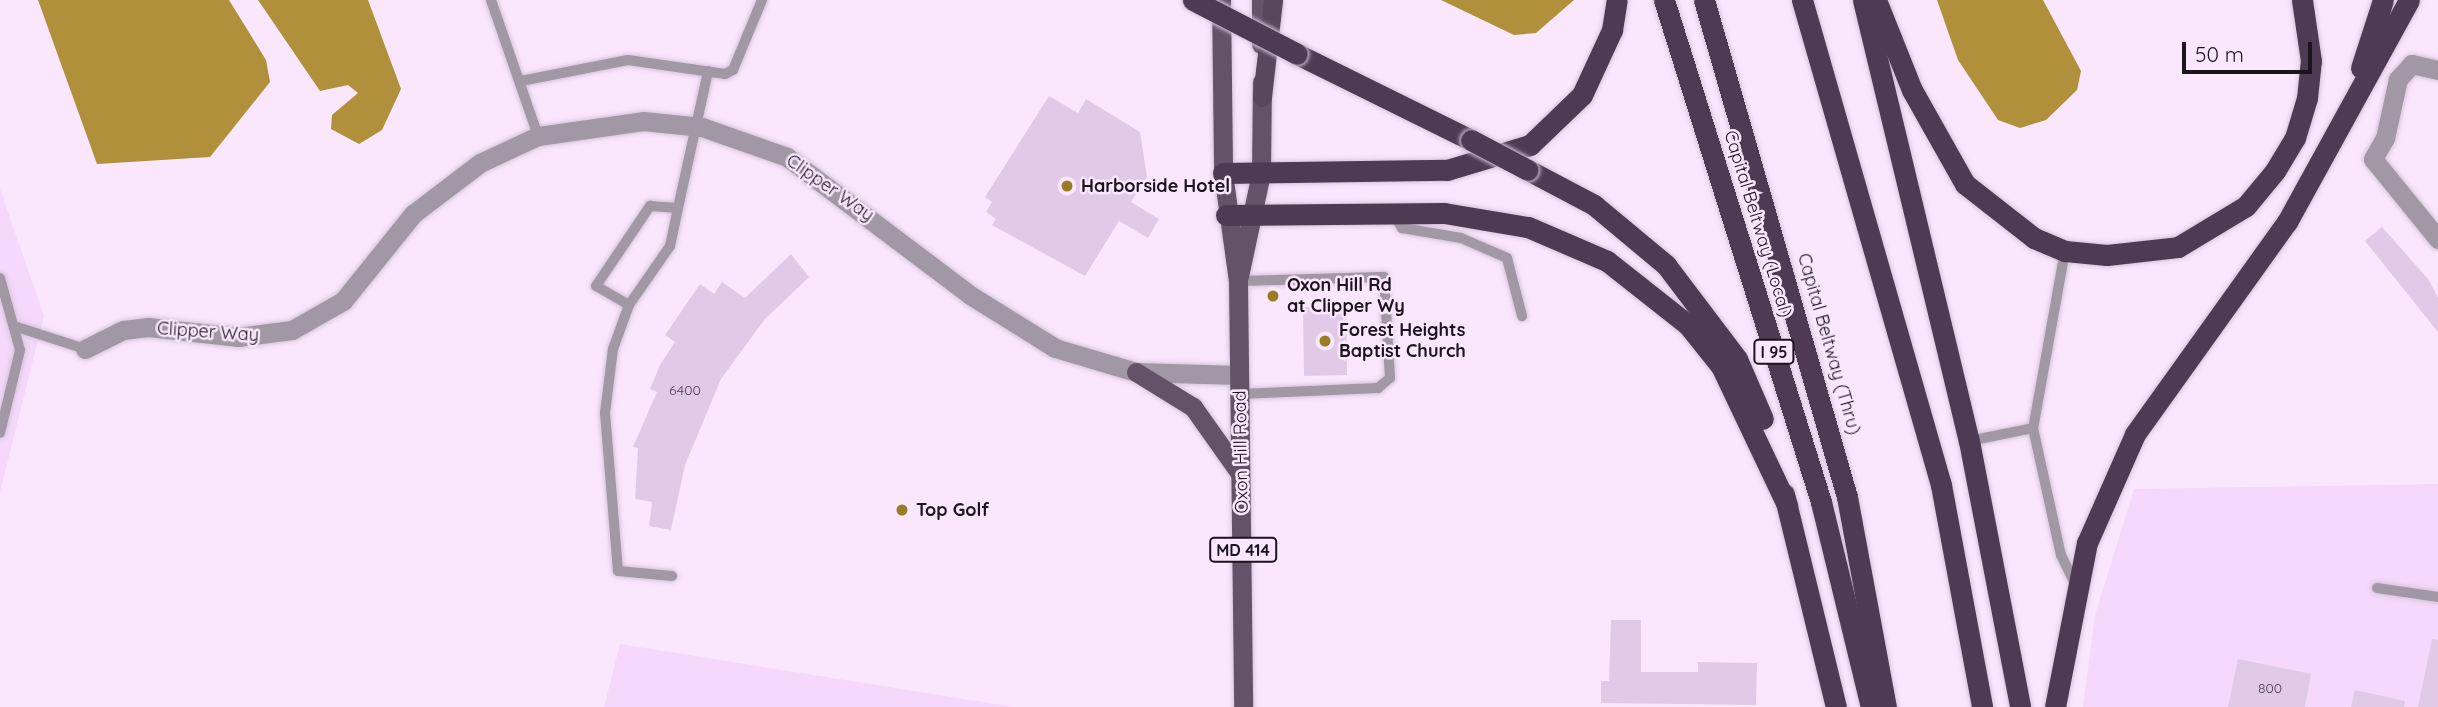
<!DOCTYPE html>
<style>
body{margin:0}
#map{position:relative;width:2438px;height:707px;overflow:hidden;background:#fae7fe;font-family:Quicksand,sans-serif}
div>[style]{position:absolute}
.built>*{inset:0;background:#f5d8fc}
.water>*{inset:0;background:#b0903a}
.building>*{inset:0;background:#e1cae7}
.roads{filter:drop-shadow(0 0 2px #d6c5da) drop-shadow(0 0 2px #d6c5da)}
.service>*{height:10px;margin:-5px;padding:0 5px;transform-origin:5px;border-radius:5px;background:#a298a5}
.minor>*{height:19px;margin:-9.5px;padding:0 9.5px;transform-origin:9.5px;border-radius:9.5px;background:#a298a5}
.primary>*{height:19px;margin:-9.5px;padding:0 9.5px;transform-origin:9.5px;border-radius:9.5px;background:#645368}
.trunk>*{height:19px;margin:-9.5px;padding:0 9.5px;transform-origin:9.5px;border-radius:9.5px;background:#59475e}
.motorway>*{height:21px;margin:-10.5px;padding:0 10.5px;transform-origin:10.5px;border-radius:10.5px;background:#4e3b53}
.bridges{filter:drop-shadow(0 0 2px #d6c5da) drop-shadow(0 0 2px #d6c5da)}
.motorway-bridge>*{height:21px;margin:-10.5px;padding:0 10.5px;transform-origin:10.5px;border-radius:10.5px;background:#4e3b53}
.dots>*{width:19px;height:19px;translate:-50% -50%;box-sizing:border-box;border:4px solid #fae7fe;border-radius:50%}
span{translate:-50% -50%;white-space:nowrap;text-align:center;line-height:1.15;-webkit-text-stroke:5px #fae7fe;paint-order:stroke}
.number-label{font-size:14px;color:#4d4150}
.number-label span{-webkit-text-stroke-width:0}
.shield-label span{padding:2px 5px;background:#fae7fe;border:2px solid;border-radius:5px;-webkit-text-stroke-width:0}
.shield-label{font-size:16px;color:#1c131e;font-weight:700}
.poi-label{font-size:18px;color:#1c131e;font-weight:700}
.left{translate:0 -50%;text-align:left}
.street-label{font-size:18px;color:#1c131e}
.scale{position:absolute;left:2182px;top:42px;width:130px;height:32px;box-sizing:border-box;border:4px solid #1c131e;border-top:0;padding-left:9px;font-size:21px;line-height:24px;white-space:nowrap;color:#1c131e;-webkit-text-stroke:5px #fae7fe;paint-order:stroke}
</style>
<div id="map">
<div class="built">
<i style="clip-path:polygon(0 189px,44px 316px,0 492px)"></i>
<i style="clip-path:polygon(2438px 484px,2438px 707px,2083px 707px,2095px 615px,2134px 489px)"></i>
<i style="clip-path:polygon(620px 644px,1014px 707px,604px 707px)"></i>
</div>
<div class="water">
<i style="clip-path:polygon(38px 0,229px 0,266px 60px,270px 82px,210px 157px,97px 164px)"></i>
<i style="clip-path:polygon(258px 0,368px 0,401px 89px,382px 130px,359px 144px,331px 129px,332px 115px,358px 93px,348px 85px,320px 91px)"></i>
<i style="clip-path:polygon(1441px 0,1574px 0,1536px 33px,1514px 35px)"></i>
<i style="clip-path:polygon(1937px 0,2043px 0,2081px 71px,2077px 90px,2046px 120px,2020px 128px,1998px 120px,1958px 60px)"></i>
</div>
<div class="building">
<i style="clip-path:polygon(1049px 96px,1078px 113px,1086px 99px,1140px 132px,1147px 177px,1131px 202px,1159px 219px,1148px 238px,1119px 221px,1085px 276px,992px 225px,996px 219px,986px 212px,992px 202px,985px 197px)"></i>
<i style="clip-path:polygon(2382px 227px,2429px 280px,2438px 298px,2438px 332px,2365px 241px)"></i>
<i style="clip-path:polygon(791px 254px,809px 277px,765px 319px,721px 379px,685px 465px,671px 530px,649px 526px,652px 502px,635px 499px,638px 448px,633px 447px,657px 392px,650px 389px,660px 365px,675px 342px,665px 335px,700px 284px,714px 294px,722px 282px,745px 298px)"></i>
<i style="clip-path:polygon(1346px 306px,1347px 375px,1304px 376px,1303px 307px)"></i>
<i style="clip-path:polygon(1611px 620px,1641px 620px,1641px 672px,1698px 672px,1698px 662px,1757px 663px,1756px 705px,1601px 703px,1601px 681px,1609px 681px)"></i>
<i style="clip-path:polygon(2432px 639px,2438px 640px,2438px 707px,2418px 707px)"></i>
<i style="clip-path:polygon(2238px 659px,2311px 674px,2305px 707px,2228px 707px)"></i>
<i style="clip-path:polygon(2355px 690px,2405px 701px,2404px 707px,2351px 707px)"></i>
</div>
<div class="roads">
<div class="service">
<i style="left:491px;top:0;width:144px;rotate:70.9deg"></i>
<i style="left:521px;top:81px;width:109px;rotate:-11.1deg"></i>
<i style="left:628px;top:60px;width:98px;rotate:8.2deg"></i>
<i style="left:725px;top:74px;width:9px;rotate:-27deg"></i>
<i style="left:733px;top:70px;width:76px;rotate:-67.5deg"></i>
<i style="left:1393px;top:214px;width:17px;rotate:57deg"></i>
<i style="left:1402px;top:228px;width:60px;rotate:9.6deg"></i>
<i style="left:1461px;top:238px;width:50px;rotate:23.5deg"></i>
<i style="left:1507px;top:258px;width:60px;rotate:75.5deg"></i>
<i style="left:2065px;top:251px;width:180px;rotate:100.2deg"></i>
<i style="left:2033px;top:428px;width:130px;rotate:77.6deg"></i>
<i style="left:2061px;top:555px;width:32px;rotate:64deg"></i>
<i style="left:0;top:278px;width:75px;rotate:74.5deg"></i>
<i style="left:20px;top:350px;width:85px;rotate:103.5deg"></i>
<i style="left:1238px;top:281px;width:146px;rotate:-1.6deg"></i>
<i style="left:1384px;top:277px;width:101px;rotate:86.6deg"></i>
<i style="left:1390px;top:378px;width:16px;rotate:140deg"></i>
<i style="left:1378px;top:388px;width:138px;rotate:177.5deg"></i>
<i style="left:629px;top:305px;width:72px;rotate:-55.2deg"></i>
<i style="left:670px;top:246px;width:39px;rotate:-78deg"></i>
<i style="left:17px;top:327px;width:71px;rotate:17.9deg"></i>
<i style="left:1969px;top:441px;width:65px;rotate:-11.5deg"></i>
<i style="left:672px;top:576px;width:54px;rotate:-174.7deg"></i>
<i style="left:618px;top:571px;width:159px;rotate:-94.7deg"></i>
<i style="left:605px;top:413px;width:64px;rotate:-82.9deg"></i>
<i style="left:613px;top:349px;width:47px;rotate:-70deg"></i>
<i style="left:629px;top:305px;width:38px;rotate:-150deg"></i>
<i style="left:596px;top:286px;width:97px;rotate:-56deg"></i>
<i style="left:650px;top:206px;width:28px;rotate:4deg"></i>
<i style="left:678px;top:208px;width:140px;rotate:-77.6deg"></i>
<i style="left:2377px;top:588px;width:62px;rotate:8.4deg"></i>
</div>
<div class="minor">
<i style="left:2438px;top:70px;width:27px;rotate:-167deg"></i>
<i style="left:2412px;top:64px;width:21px;rotate:133deg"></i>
<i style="left:2398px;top:79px;width:60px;rotate:102.4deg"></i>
<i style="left:2385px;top:138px;width:24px;rotate:120deg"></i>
<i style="left:2373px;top:159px;width:103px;rotate:50.9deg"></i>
<i style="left:85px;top:349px;width:42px;rotate:-26.6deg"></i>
<i style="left:123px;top:330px;width:25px;rotate:-7deg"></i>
<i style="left:148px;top:327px;width:91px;rotate:6.3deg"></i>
<i style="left:238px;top:337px;width:54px;rotate:-7.4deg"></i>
<i style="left:292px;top:330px;width:59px;rotate:-29.6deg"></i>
<i style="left:343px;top:301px;width:112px;rotate:-51.2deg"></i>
<i style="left:413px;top:214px;width:84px;rotate:-37.3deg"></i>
<i style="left:480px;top:163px;width:64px;rotate:-25deg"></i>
<i style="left:538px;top:136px;width:106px;rotate:-8.1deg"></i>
<i style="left:643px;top:121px;width:59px;rotate:5.8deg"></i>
<i style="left:702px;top:127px;width:90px;rotate:19.4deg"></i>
<i style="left:787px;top:157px;width:229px;rotate:37deg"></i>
<i style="left:970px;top:295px;width:100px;rotate:31.9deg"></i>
<i style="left:1055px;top:348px;width:84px;rotate:16.5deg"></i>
<i style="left:1136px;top:372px;width:103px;rotate:1.7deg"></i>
</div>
<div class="primary">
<i style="left:1221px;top:0;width:173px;rotate:89.3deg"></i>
<i style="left:1223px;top:173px;width:109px;rotate:82.1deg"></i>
<i style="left:1238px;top:281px;width:426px;rotate:89.3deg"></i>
<i style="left:1261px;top:0;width:44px;rotate:90deg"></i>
<i style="left:1239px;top:276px;width:105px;rotate:-77.9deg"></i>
<i style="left:1261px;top:173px;width:91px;rotate:-89.4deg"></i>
<i style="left:1136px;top:372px;width:67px;rotate:31.6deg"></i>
<i style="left:1193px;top:407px;width:80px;rotate:54.7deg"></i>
</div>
<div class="trunk">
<i style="left:1262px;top:97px;width:98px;rotate:-83.5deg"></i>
</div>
<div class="motorway">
<i style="left:1664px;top:0;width:526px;rotate:72.63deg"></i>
<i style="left:1821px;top:502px;width:211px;rotate:76.3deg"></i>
<i style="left:1704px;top:0;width:517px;rotate:73.95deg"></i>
<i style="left:1847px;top:497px;width:214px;rotate:79.5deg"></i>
<i style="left:1802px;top:0;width:505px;rotate:74.01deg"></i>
<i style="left:1941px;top:485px;width:226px;rotate:79.5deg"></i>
<i style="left:1863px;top:0;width:454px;rotate:76.5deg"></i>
<i style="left:1969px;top:441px;width:271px;rotate:79.1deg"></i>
<i style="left:1876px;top:0;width:97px;rotate:68.2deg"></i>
<i style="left:1912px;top:90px;width:108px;rotate:60.6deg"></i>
<i style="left:1965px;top:184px;width:88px;rotate:38deg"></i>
<i style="left:2034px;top:238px;width:34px;rotate:23deg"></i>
<i style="left:2065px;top:251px;width:42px;rotate:5.4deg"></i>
<i style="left:2107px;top:255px;width:71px;rotate:-6.4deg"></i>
<i style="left:2178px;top:247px;width:79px;rotate:-31.1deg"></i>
<i style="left:2246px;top:206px;width:45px;rotate:-50.4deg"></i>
<i style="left:2275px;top:171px;width:39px;rotate:-59deg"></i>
<i style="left:2295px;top:138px;width:42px;rotate:-73.3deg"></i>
<i style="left:2307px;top:98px;width:37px;rotate:-84deg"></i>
<i style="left:2311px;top:61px;width:62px;rotate:-98.4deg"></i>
<i style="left:1297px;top:54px;width:194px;rotate:26.3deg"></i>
<i style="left:2361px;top:68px;width:71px;rotate:-72.1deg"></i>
<i style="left:1528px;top:170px;width:75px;rotate:27.9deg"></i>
<i style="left:1594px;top:205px;width:94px;rotate:39.8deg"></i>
<i style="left:1666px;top:265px;width:118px;rotate:52.9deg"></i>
<i style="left:1737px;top:359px;width:65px;rotate:66.6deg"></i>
<i style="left:1223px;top:173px;width:224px;rotate:-0.8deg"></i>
<i style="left:1447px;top:170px;width:87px;rotate:-16.8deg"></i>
<i style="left:1530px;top:145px;width:72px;rotate:-43.9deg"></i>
<i style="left:1582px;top:95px;width:72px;rotate:-65.2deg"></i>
<i style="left:1612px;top:30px;width:30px;rotate:-81deg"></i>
<i style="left:1226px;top:215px;width:218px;rotate:-0.5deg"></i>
<i style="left:1444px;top:213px;width:85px;rotate:9.5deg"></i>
<i style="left:1528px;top:227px;width:86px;rotate:23.3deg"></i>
<i style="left:1607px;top:261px;width:103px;rotate:38.3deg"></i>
<i style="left:1688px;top:325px;width:53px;rotate:51.2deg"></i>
<i style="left:1721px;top:366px;width:154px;rotate:64.6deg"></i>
<i style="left:1784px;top:494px;width:219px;rotate:76.3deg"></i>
<i style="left:2055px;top:707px;width:167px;rotate:-79deg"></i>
<i style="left:2087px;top:543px;width:119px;rotate:-66.2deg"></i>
<i style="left:2135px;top:434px;width:261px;rotate:-54.4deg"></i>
<i style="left:2287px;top:222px;width:253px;rotate:-61.2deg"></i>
</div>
</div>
<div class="bridges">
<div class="motorway-bridge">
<i style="left:1193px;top:0;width:117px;rotate:27.4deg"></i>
<i style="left:1471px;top:140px;width:64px;rotate:27.8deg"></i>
</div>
</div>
<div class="dots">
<i style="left:1067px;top:186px;background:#9a7c25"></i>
<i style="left:1273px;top:296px;background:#9a7c25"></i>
<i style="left:1325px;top:341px;background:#9a7c25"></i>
<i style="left:902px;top:510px;background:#9a7c25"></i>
</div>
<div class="number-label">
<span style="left:685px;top:390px">6400</span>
<span style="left:2270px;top:688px">800</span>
</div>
<div class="shield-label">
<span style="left:1774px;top:352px">I 95</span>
<span style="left:1243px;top:550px">MD 414</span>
</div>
<div class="poi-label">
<span class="left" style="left:1081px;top:186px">Harborside Hotel</span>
<span class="left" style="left:1287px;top:296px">Oxon Hill Rd<br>at Clipper Wy</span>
<span class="left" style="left:1339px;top:341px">Forest Heights<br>Baptist Church</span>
<span class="left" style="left:916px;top:510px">Top Golf</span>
</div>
<div class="street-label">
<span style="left:830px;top:188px;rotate:35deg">Clipper Way</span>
<span style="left:1758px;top:224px;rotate:73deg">Capital Beltway (Local)</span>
<span style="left:208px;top:332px;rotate:4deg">Clipper Way</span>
<span style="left:1829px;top:344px;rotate:74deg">Capital Beltway (Thru)</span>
<span style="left:1241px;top:452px;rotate:-91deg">Oxon Hill Road</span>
</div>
<div class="scale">50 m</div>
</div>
